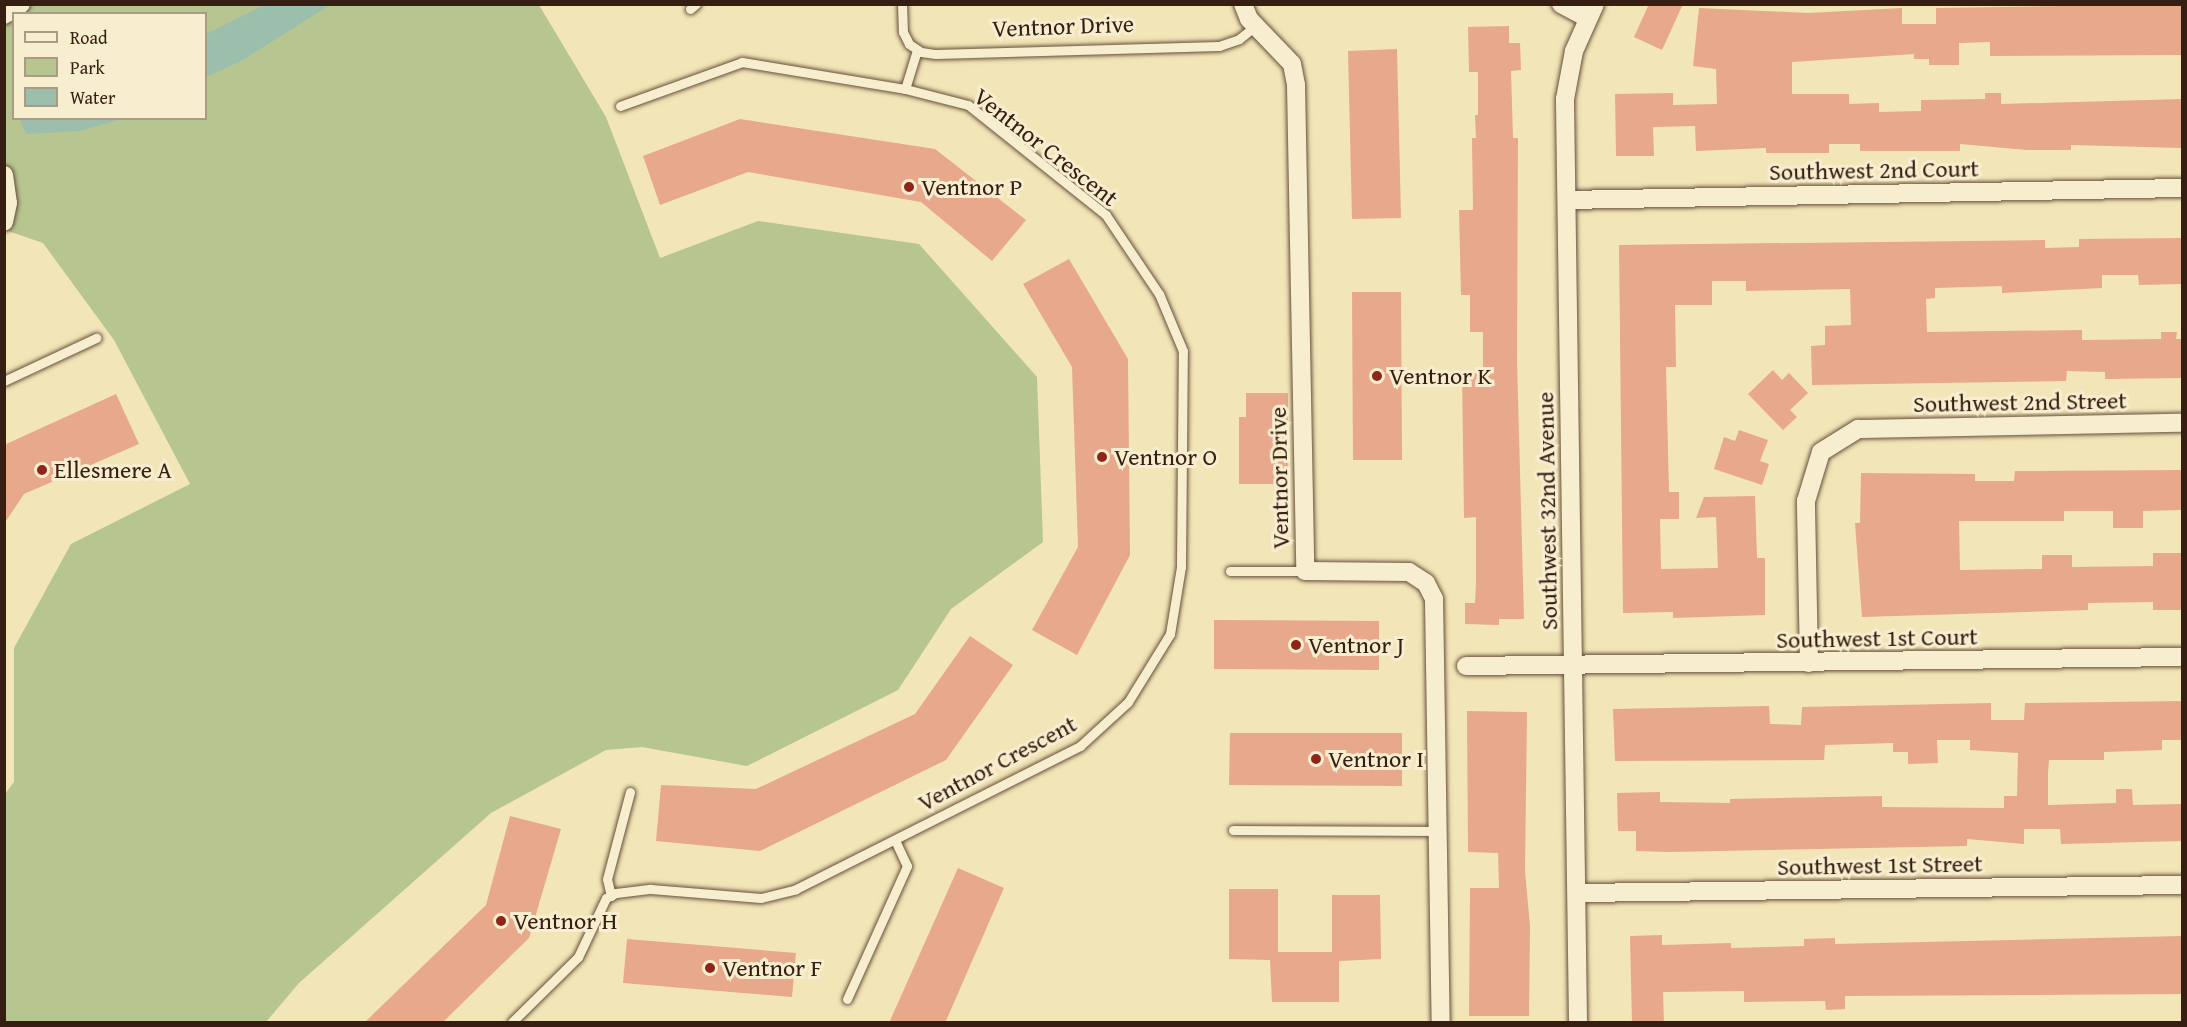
<!DOCTYPE html>
<style>
body{margin:0}
#map{position:relative;width:2187px;height:1027px;overflow:hidden;background:#f2e5b7;font-family:"Gentium Book Plus",serif}
div>[style]{position:absolute}
.green>*{inset:0;background:#b7c590}
.water>*{inset:0;background:#9bbfac}
.building>*{inset:0;background:#e8a88b}
.roads{filter:drop-shadow(0 0 2px #66503c) drop-shadow(0 0 2px #66503c)}
.lane>*{height:9px;margin:-4.5px;padding:0 4.5px;transform-origin:4.5px;border-radius:4.5px;background:#f7eed0}
.street>*{height:18px;margin:-9px;padding:0 9px;transform-origin:9px;border-radius:9px;background:#f7eed0}
.dots>*{width:16px;height:16px;translate:-50% -50%;box-sizing:border-box;border:3px solid #f7eed0;border-radius:50%}
span{translate:-50% -50%;white-space:nowrap;text-align:center;line-height:1.15;-webkit-text-stroke:6px #f7eed0;paint-order:stroke}
.street-label{font-size:24px;color:#371e13}
.poi-label{font-size:24px;color:#371e13}
.left{translate:0 -50%;text-align:left}
.frame{position:absolute;inset:0;border:6px solid #371e13;pointer-events:none}
.legend{position:absolute;left:12px;top:12px;width:195px;height:108px;box-sizing:border-box;background:#f7eed0;border:2px solid #aa9b84;margin:0;padding:8px 10px;list-style:none;font-size:18px;color:#371e13}
.legend li{display:flex;align-items:center;gap:12px;height:30px}
.legend b{width:30px;border:2px solid #aa9b84}
</style>
<div id="map">
<div class="green">
<i style="clip-path:polygon(evenodd,5px 5px,539px 5px,606px 117px,660px 258px,758px 221px,919px 244px,1037px 377px,1043px 542px,951px 609px,898px 690px,747px 766px,642px 747px,606px 750px,491px 813px,299px 983px,266px 1022px,5px 1022px,4px 795px,14px 782px,14px 648px,71px 544px,190px 484px,114px 340px,43px 243px,5px 230px,5px 5px,14px 14px,206px 14px,206px 118px,14px 118px,14px 14px)"></i>
</div>
<div class="water">
<i style="clip-path:polygon(264px 5px,330px 5px,243px 60px,206px 77px,206px 34px)"></i>
<i style="clip-path:polygon(20px 119px,20px 118px,122px 119px,79px 131px,26px 134px)"></i>
</div>
<div class="building">
<i style="clip-path:polygon(1649px 4px,1683px 4px,1662px 50px,1634px 37px)"></i>
<i style="clip-path:polygon(2181px 4px,2182px 55px,1990px 56px,1990px 42px,1959px 43px,1959px 65px,1929px 65px,1929px 59px,1914px 59px,1914px 54px,1792px 62px,1792px 94px,1849px 94px,1849px 104px,1879px 103px,1879px 112px,1921px 111px,1921px 100px,1985px 99px,1985px 93px,2001px 93px,2001px 104px,2181px 99px,2182px 148px,2071px 145px,2071px 150px,2027px 150px,1960px 144px,1960px 151px,1860px 151px,1860px 144px,1829px 144px,1829px 153px,1766px 153px,1766px 148px,1696px 151px,1695px 126px,1653px 127px,1654px 156px,1616px 156px,1615px 94px,1673px 93px,1673px 105px,1717px 104px,1716px 69px,1693px 66px,1699px 8px,1808px 13px,1902px 8px,1902px 24px,1936px 24px,1936px 8px)"></i>
<i style="clip-path:polygon(1509px 26px,1509px 43px,1520px 43px,1521px 70px,1511px 71px,1513px 138px,1518px 138px,1517px 361px,1524px 619px,1499px 619px,1499px 625px,1465px 624px,1465px 603px,1475px 603px,1476px 583px,1476px 517px,1464px 518px,1462px 374px,1483px 373px,1483px 332px,1470px 332px,1470px 295px,1461px 295px,1459px 210px,1473px 210px,1472px 138px,1476px 138px,1475px 115px,1478px 115px,1478px 72px,1469px 72px,1468px 27px)"></i>
<i style="clip-path:polygon(1397px 49px,1401px 218px,1352px 219px,1348px 51px)"></i>
<i style="clip-path:polygon(740px 119px,935px 149px,1026px 220px,992px 261px,921px 202px,748px 172px,660px 205px,643px 156px)"></i>
<i style="clip-path:polygon(2182px 238px,2182px 284px,2139px 285px,2138px 275px,2102px 275px,2102px 288px,2002px 293px,2002px 286px,1935px 288px,1935px 298px,1926px 299px,1927px 332px,2082px 330px,2082px 340px,2161px 339px,2161px 332px,2177px 332px,2176px 339px,2182px 339px,2182px 378px,2105px 379px,2105px 372px,2067px 371px,2066px 381px,1812px 385px,1811px 346px,1825px 345px,1825px 326px,1851px 325px,1850px 289px,1746px 291px,1746px 281px,1712px 281px,1712px 305px,1675px 305px,1676px 367px,1666px 367px,1669px 492px,1679px 492px,1679px 519px,1660px 519px,1661px 569px,1718px 568px,1716px 517px,1696px 518px,1704px 497px,1755px 496px,1757px 558px,1765px 558px,1765px 615px,1673px 618px,1673px 612px,1623px 613px,1619px 245px,2045px 240px,2045px 248px,2079px 247px,2079px 239px)"></i>
<i style="clip-path:polygon(1069px 259px,1128px 359px,1130px 555px,1077px 655px,1032px 630px,1078px 547px,1072px 367px,1023px 284px)"></i>
<i style="clip-path:polygon(1352px 292px,1401px 292px,1402px 460px,1353px 460px)"></i>
<i style="clip-path:polygon(1773px 370px,1782px 380px,1789px 373px,1808px 393px,1790px 410px,1797px 417px,1783px 430px,1748px 394px)"></i>
<i style="clip-path:polygon(1246px 393px,1288px 393px,1288px 484px,1239px 484px,1239px 417px,1246px 417px)"></i>
<i style="clip-path:polygon(116px 394px,139px 444px,24px 494px,4px 524px,4px 445px)"></i>
<i style="clip-path:polygon(1739px 430px,1768px 440px,1760px 461px,1769px 464px,1762px 485px,1714px 469px,1724px 437px,1735px 441px)"></i>
<i style="clip-path:polygon(2182px 470px,2182px 510px,2143px 511px,2143px 528px,2113px 528px,2113px 511px,2064px 511px,2064px 521px,1959px 521px,1960px 570px,2042px 569px,2042px 555px,2072px 555px,2072px 567px,2153px 566px,2153px 553px,2182px 553px,2182px 610px,2153px 610px,2153px 602px,2088px 603px,2088px 610px,1862px 617px,1855px 523px,1860px 523px,1861px 473px,1975px 474px,1975px 481px,2014px 481px,2015px 471px)"></i>
<i style="clip-path:polygon(1214px 620px,1379px 621px,1379px 670px,1214px 669px)"></i>
<i style="clip-path:polygon(970px 636px,1013px 665px,946px 760px,760px 851px,656px 841px,661px 785px,756px 789px,915px 714px)"></i>
<i style="clip-path:polygon(2182px 701px,2182px 740px,2162px 740px,2162px 750px,2104px 752px,2104px 760px,2049px 760px,2048px 773px,2048px 805px,2116px 803px,2116px 789px,2132px 789px,2133px 805px,2182px 804px,2182px 841px,2061px 844px,2060px 829px,2024px 829px,2024px 844px,1967px 839px,1967px 846px,1670px 852px,1636px 851px,1636px 831px,1618px 831px,1617px 793px,1660px 792px,1660px 802px,1730px 803px,1730px 799px,1882px 796px,1882px 807px,2004px 808px,2004px 796px,2017px 796px,2018px 753px,1970px 750px,1970px 740px,1937px 740px,1938px 763px,1908px 764px,1908px 752px,1893px 752px,1893px 743px,1825px 745px,1824px 760px,1615px 761px,1613px 709px,1769px 706px,1770px 724px,1801px 725px,1802px 707px,1991px 703px,1991px 720px,2024px 720px,2025px 703px)"></i>
<i style="clip-path:polygon(1467px 711px,1527px 712px,1525px 871px,1530px 926px,1529px 1016px,1469px 1016px,1470px 888px,1499px 888px,1498px 853px,1468px 852px)"></i>
<i style="clip-path:polygon(1230px 733px,1402px 733px,1402px 786px,1229px 785px)"></i>
<i style="clip-path:polygon(510px 816px,561px 829px,529px 938px,442px 1023px,364px 1023px,486px 905px)"></i>
<i style="clip-path:polygon(958px 868px,1004px 888px,945px 1023px,889px 1023px)"></i>
<i style="clip-path:polygon(1229px 889px,1278px 889px,1278px 952px,1332px 952px,1332px 895px,1380px 895px,1381px 959px,1339px 961px,1339px 1002px,1272px 1002px,1270px 960px,1229px 959px)"></i>
<i style="clip-path:polygon(1662px 935px,1662px 945px,1731px 943px,1731px 948px,1804px 946px,1804px 939px,1835px 938px,1835px 944px,2182px 936px,2182px 994px,1845px 996px,1845px 1009px,1826px 1010px,1825px 1001px,1744px 1002px,1744px 991px,1663px 992px,1664px 1023px,1632px 1023px,1630px 936px)"></i>
<i style="clip-path:polygon(627px 939px,796px 953px,792px 997px,623px 983px)"></i>
</div>
<div class="roads">
<div class="lane">
<i style="left:902px;top:4px;width:28px;rotate:88deg"></i>
<i style="left:903px;top:32px;width:13px;rotate:63deg"></i>
<i style="left:909px;top:44px;width:14px;rotate:34deg"></i>
<i style="left:921px;top:52px;width:15px;rotate:8deg"></i>
<i style="left:936px;top:54px;width:283px;rotate:-1.6deg"></i>
<i style="left:1219px;top:46px;width:21px;rotate:-19deg"></i>
<i style="left:1239px;top:39px;width:22px;rotate:-39deg"></i>
<i style="left:690px;top:9px;width:8px;rotate:-40deg"></i>
<i style="left:620px;top:106px;width:130px;rotate:-19.8deg"></i>
<i style="left:742px;top:62px;width:165px;rotate:9.4deg"></i>
<i style="left:4px;top:381px;width:102px;rotate:-25.1deg"></i>
<i style="left:1230px;top:571px;width:75px"></i>
<i style="left:1233px;top:830px;width:207px;rotate:0.3deg"></i>
<i style="left:611px;top:896px;width:17px;rotate:-103deg"></i>
<i style="left:607px;top:879px;width:90px;rotate:-75.2deg"></i>
<i style="left:847px;top:999px;width:146px;rotate:-65.7deg"></i>
<i style="left:907px;top:866px;width:29px;rotate:-115deg"></i>
<i style="left:512px;top:1022px;width:93px;rotate:-44.6deg"></i>
<i style="left:578px;top:957px;width:65px;rotate:-64.6deg"></i>
<i style="left:606px;top:898px;width:11px;rotate:-27deg"></i>
<i style="left:616px;top:893px;width:35px;rotate:-7deg"></i>
<i style="left:651px;top:889px;width:110px;rotate:4.7deg"></i>
<i style="left:761px;top:898px;width:36px;rotate:-14deg"></i>
<i style="left:796px;top:889px;width:318px;rotate:-26.7deg"></i>
<i style="left:1080px;top:746px;width:65px;rotate:-42.5deg"></i>
<i style="left:1128px;top:702px;width:80px;rotate:-58.3deg"></i>
<i style="left:1170px;top:634px;width:68px;rotate:-80.7deg"></i>
<i style="left:1181px;top:567px;width:216px;rotate:-89.5deg"></i>
<i style="left:1183px;top:351px;width:62px;rotate:-112.8deg"></i>
<i style="left:1159px;top:294px;width:95px;rotate:-123.9deg"></i>
<i style="left:1106px;top:215px;width:176px;rotate:-141.4deg"></i>
<i style="left:968px;top:105px;width:65px;rotate:-165.7deg"></i>
<i style="left:905px;top:89px;width:41px;rotate:-72.9deg"></i>
</div>
<div class="street">
<i style="left:1243px;top:4px;width:16px;rotate:68deg"></i>
<i style="left:1249px;top:19px;width:62px;rotate:46.3deg"></i>
<i style="left:1292px;top:64px;width:21px;rotate:79deg"></i>
<i style="left:1296px;top:85px;width:486px;rotate:88.9deg"></i>
<i style="left:1305px;top:571px;width:104px;rotate:0.6deg"></i>
<i style="left:1409px;top:572px;width:20px;rotate:33deg"></i>
<i style="left:1426px;top:583px;width:18px;rotate:63deg"></i>
<i style="left:1434px;top:599px;width:423px;rotate:89.1deg"></i>
<i style="left:1561px;top:4px;width:30px;rotate:28deg"></i>
<i style="left:4px;top:15px;width:20px;rotate:-33deg"></i>
<i style="left:4px;top:175px;width:28px;rotate:82deg"></i>
<i style="left:8px;top:203px;width:19px;rotate:102deg"></i>
<i style="left:1567px;top:200px;width:615px;rotate:-1.12deg"></i>
<i style="left:1809px;top:663px;width:162px;rotate:-91.1deg"></i>
<i style="left:1806px;top:501px;width:51px;rotate:-73deg"></i>
<i style="left:1821px;top:452px;width:44px;rotate:-31.9deg"></i>
<i style="left:1858px;top:429px;width:324px;rotate:-1.1deg"></i>
<i style="left:1466px;top:666px;width:716px;rotate:-0.72deg"></i>
<i style="left:1578px;top:893px;width:604px;rotate:-0.76deg"></i>
<i style="left:1578px;top:1022px;width:923px;rotate:-90.81deg"></i>
<i style="left:1565px;top:99px;width:49px;rotate:-79.4deg"></i>
<i style="left:1574px;top:51px;width:51px;rotate:-65.9deg"></i>
</div>
</div>
<div class="dots">
<i style="left:909px;top:187px;background:#8f2418"></i>
<i style="left:1377px;top:376px;background:#8f2418"></i>
<i style="left:1102px;top:457px;background:#8f2418"></i>
<i style="left:42px;top:470px;background:#8f2418"></i>
<i style="left:1296px;top:645px;background:#8f2418"></i>
<i style="left:1316px;top:759px;background:#8f2418"></i>
<i style="left:501px;top:921px;background:#8f2418"></i>
<i style="left:710px;top:968px;background:#8f2418"></i>
</div>
<div class="street-label">
<span style="left:1063px;top:26px;rotate:-2deg">Ventnor Drive</span>
<span style="left:1046px;top:147px;rotate:38deg">Ventnor Crescent</span>
<span style="left:1874px;top:170px;rotate:-1deg">Southwest 2nd Court</span>
<span style="left:2020px;top:402px;rotate:-1deg">Southwest 2nd Street</span>
<span style="left:1279px;top:478px;rotate:-91deg">Ventnor Drive</span>
<span style="left:1547px;top:511px;rotate:-91deg">Southwest 32nd Avenue</span>
<span style="left:1877px;top:638px;rotate:-1deg">Southwest 1st Court</span>
<span style="left:997px;top:763px;rotate:-28deg">Ventnor Crescent</span>
<span style="left:1880px;top:865px;rotate:-1deg">Southwest 1st Street</span>
</div>
<div class="poi-label">
<span class="left" style="left:921px;top:187px">Ventnor P</span>
<span class="left" style="left:1389px;top:376px">Ventnor K</span>
<span class="left" style="left:1114px;top:457px">Ventnor O</span>
<span class="left" style="left:54px;top:470px">Ellesmere A</span>
<span class="left" style="left:1308px;top:645px">Ventnor J</span>
<span class="left" style="left:1328px;top:759px">Ventnor I</span>
<span class="left" style="left:513px;top:921px">Ventnor H</span>
<span class="left" style="left:722px;top:968px">Ventnor F</span>
</div>
<div class="frame"></div>
<ul class="legend">
<li><b style="height:8px;background:#f7eed0"></b>Road</li>
<li><b style="height:16px;background:#b7c590"></b>Park</li>
<li><b style="height:16px;background:#9bbfac"></b>Water</li>
</ul>
</div>
